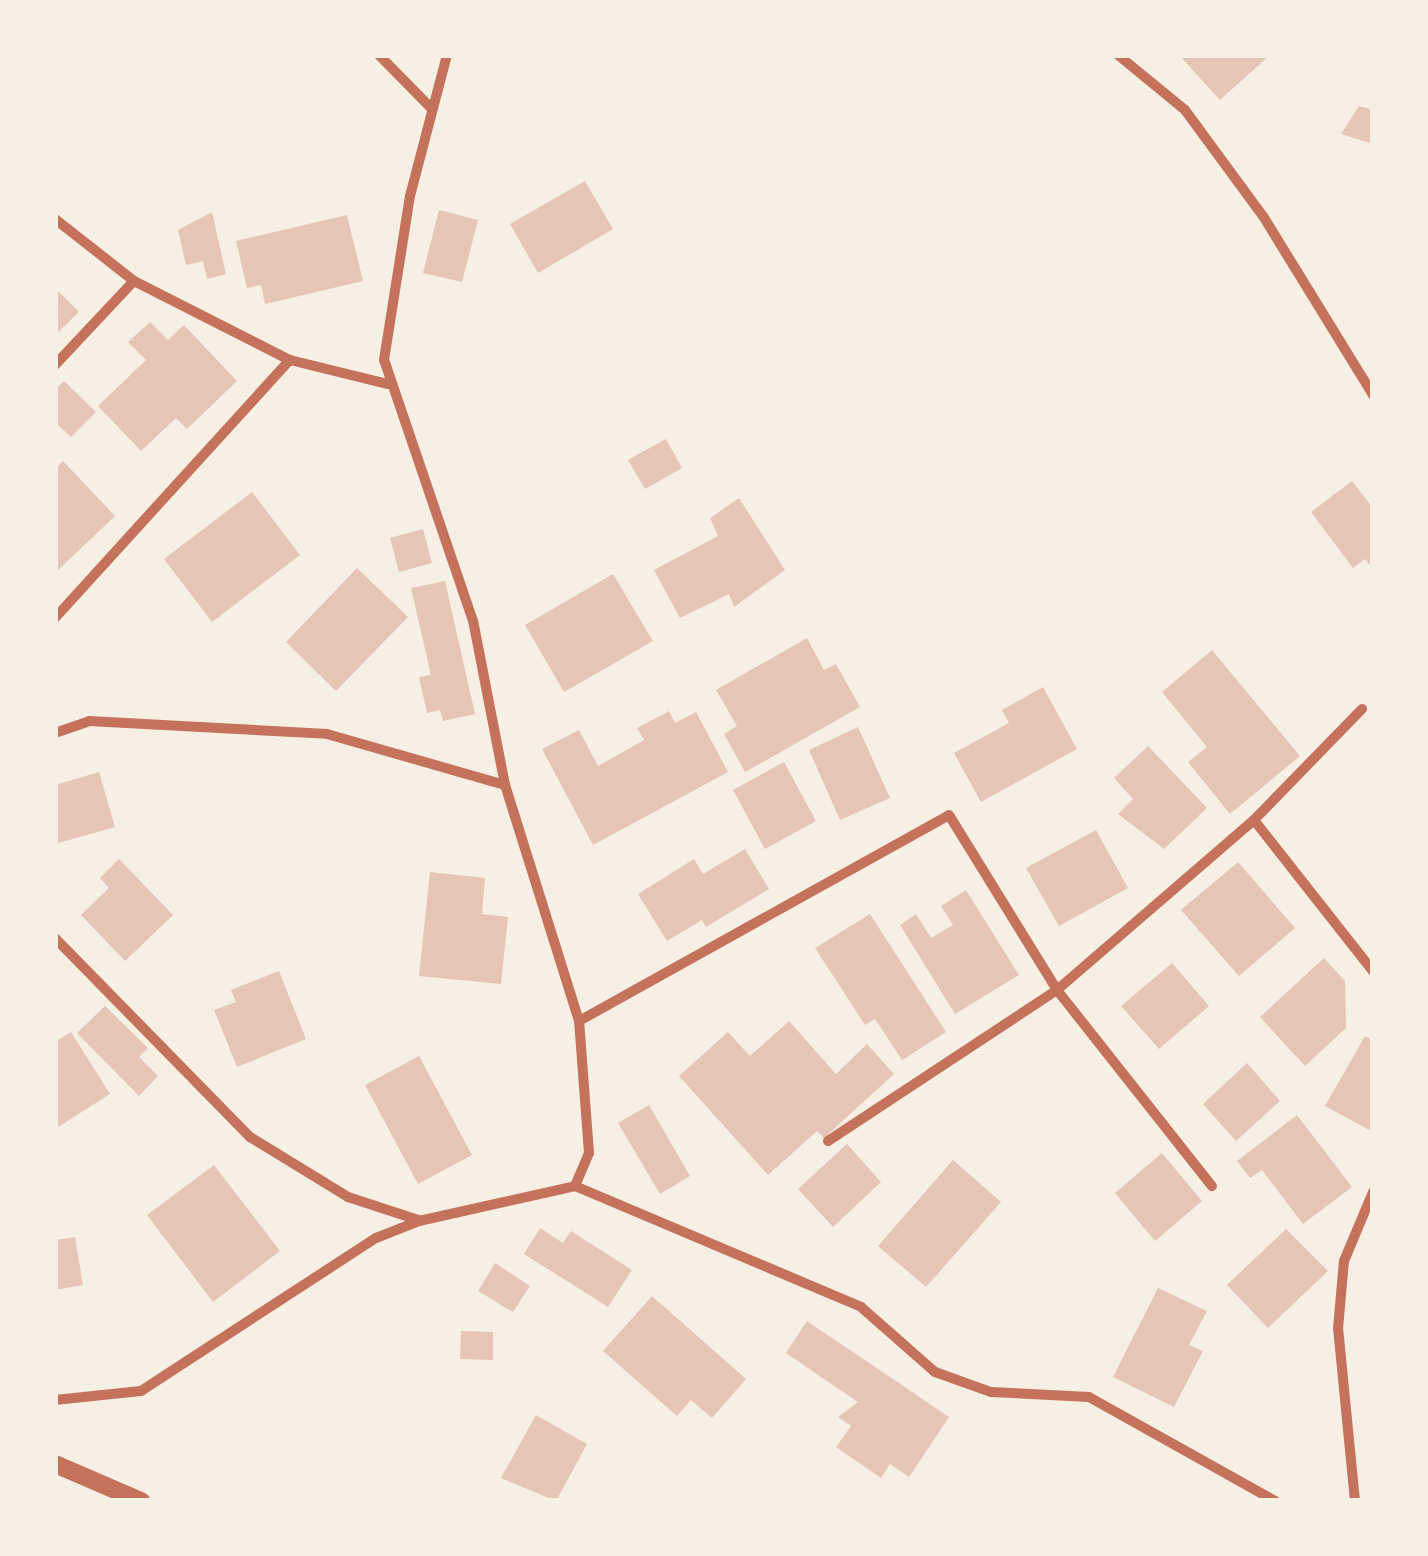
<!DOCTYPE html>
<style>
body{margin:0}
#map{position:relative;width:1428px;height:1556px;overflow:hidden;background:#f6efe4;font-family:Overpass,sans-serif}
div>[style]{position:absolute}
.building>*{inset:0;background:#e6c5b7}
.minor>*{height:10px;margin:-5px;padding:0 5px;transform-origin:5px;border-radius:5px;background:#c5725c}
.tertiary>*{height:18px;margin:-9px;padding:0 9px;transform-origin:9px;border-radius:9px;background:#c5725c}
span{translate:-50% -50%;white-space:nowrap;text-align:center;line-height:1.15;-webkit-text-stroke:8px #f6efe4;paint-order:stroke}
.frame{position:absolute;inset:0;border:58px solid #f6efe4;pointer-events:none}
</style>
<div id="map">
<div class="building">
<i style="clip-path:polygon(1179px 55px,1270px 55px,1220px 100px)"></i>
<i style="clip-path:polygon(1359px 106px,1373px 110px,1373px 144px,1341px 134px)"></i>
<i style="clip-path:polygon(585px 181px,613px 229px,538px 273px,510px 224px)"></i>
<i style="clip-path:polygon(439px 210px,478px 220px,462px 282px,423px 273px)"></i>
<i style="clip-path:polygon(212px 212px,226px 274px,207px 279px,203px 261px,186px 265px,178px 230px)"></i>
<i style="clip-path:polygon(347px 215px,363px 281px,265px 304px,261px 285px,247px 288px,236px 241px)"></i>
<i style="clip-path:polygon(55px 288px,79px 312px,55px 335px)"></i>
<i style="clip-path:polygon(150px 322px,168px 340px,184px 325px,237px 381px,187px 429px,176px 418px,141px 451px,98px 406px,146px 360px,128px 342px)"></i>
<i style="clip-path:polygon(64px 381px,96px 412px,71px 437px,55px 422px,55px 390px)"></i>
<i style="clip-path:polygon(666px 439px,682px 468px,645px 489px,628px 460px)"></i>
<i style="clip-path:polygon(63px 461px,115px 516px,55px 573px,55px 469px)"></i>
<i style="clip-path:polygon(1352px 481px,1373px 508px,1373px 569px,1365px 559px,1353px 568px,1311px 512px)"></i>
<i style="clip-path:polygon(252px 492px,300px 555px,212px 622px,164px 559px)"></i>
<i style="clip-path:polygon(739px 498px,785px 570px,734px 607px,729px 594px,680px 618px,654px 570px,718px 536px,710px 518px)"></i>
<i style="clip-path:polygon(423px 529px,432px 563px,399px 572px,390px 538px)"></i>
<i style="clip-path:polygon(357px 568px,408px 617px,336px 691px,286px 642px)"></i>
<i style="clip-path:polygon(613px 574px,653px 641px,564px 692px,525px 625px)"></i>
<i style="clip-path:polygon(445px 581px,475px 714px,443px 721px,440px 710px,427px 713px,419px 677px,431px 675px,411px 588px)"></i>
<i style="clip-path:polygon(807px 638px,824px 670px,836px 664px,860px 707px,745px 772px,724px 734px,737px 726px,716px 690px)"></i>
<i style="clip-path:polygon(1212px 650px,1300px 756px,1230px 814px,1188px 762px,1207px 747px,1162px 692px)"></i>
<i style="clip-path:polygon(1043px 687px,1077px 749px,981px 802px,954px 753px,1009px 723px,1002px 710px)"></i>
<i style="clip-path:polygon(669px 711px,675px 723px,696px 712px,728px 772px,593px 845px,542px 749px,579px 730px,598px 766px,644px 740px,637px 728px)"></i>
<i style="clip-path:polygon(858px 727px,890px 798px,840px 820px,809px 750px)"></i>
<i style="clip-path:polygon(1148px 746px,1207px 808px,1164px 849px,1118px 814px,1133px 799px,1114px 778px)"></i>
<i style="clip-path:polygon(784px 762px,816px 821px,765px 849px,733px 790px)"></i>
<i style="clip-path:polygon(99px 772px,115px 827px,55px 844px,55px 785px)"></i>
<i style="clip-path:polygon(1096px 830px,1128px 888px,1059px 926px,1026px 868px)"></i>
<i style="clip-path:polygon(745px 849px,769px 889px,706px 927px,702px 920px,667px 941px,638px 894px,694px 859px,703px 874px)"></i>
<i style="clip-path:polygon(119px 859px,173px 915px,125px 961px,81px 915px,109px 888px,100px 878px)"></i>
<i style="clip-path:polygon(1238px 862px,1295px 928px,1239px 976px,1181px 910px)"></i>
<i style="clip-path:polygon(430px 872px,485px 878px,482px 914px,508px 917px,501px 984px,419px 976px)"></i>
<i style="clip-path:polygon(966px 890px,1019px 975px,955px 1014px,900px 925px,916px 914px,931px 938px,953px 925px,941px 906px)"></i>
<i style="clip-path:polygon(870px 914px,946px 1032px,902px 1060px,875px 1019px,865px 1025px,815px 948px)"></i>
<i style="clip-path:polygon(1324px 958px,1345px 981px,1346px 1028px,1305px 1066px,1260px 1017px)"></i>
<i style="clip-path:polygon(1172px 963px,1209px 1006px,1159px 1049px,1121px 1006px)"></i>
<i style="clip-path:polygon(279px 971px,306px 1039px,237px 1067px,214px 1010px,236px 1002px,231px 990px)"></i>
<i style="clip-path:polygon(105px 1006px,148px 1048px,139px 1057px,158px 1076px,139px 1096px,77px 1033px)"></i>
<i style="clip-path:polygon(789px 1021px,836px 1074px,867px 1044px,894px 1074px,824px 1138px,817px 1131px,768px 1175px,679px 1076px,728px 1032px,750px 1056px)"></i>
<i style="clip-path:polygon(71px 1032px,110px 1094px,55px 1129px,55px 1042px)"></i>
<i style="clip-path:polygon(1365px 1036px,1373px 1040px,1373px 1132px,1325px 1106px)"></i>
<i style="clip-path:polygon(419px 1056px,472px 1155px,418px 1184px,365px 1085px)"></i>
<i style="clip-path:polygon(1247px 1063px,1280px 1101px,1236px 1141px,1203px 1104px)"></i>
<i style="clip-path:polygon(649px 1105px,690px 1176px,660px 1194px,618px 1123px)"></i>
<i style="clip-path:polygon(1297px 1115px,1352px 1187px,1303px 1224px,1262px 1170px,1250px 1178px,1237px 1161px)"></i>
<i style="clip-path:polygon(847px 1144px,881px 1182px,833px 1227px,798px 1189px)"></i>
<i style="clip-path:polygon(1162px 1153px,1202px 1201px,1155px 1241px,1115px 1193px)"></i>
<i style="clip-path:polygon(953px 1160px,1001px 1202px,926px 1287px,878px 1246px)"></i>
<i style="clip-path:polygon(214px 1165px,280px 1251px,213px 1302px,147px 1215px)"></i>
<i style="clip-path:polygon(540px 1228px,563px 1243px,571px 1231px,632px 1270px,608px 1307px,524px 1254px)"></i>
<i style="clip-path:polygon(1286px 1229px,1328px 1271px,1268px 1328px,1227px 1285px)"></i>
<i style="clip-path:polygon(75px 1237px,83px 1285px,55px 1290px,55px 1240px)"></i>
<i style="clip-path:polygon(495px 1263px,530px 1286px,513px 1312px,478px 1291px)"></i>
<i style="clip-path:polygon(1158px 1288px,1207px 1311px,1189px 1345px,1203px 1351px,1174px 1407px,1113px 1377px)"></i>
<i style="clip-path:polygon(652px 1296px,746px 1379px,712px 1418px,691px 1400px,677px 1416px,603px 1351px)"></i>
<i style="clip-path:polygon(807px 1321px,949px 1417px,909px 1477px,890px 1464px,881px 1478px,836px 1447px,851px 1426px,838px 1417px,858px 1402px,786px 1353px)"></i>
<i style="clip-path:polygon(461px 1331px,493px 1332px,493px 1360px,460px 1359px)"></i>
<i style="clip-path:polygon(536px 1415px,587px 1444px,556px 1501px,501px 1478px)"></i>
</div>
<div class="minor">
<i style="left:379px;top:55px;width:76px;rotate:45.5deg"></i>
<i style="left:1118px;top:55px;width:87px;rotate:39.4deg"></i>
<i style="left:1185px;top:110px;width:132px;rotate:53.7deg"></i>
<i style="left:1263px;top:216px;width:210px;rotate:58.4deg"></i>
<i style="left:55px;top:219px;width:100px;rotate:38.1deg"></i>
<i style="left:134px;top:281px;width:175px;rotate:26.9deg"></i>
<i style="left:290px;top:360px;width:101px;rotate:13.8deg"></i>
<i style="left:55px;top:365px;width:115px;rotate:-46.8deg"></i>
<i style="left:55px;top:618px;width:349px;rotate:-47.7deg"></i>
<i style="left:55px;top:733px;width:36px;rotate:-19deg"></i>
<i style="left:89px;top:721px;width:238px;rotate:3.1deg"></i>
<i style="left:327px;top:734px;width:185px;rotate:16deg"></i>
<i style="left:1254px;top:820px;width:192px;rotate:51.8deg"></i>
<i style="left:55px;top:938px;width:279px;rotate:45.6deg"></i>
<i style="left:250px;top:1137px;width:115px;rotate:31.5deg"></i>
<i style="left:348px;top:1197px;width:74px;rotate:18.2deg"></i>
<i style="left:579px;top:1021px;width:423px;rotate:-29.1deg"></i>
<i style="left:949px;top:815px;width:206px;rotate:58.3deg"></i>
<i style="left:1057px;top:990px;width:250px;rotate:51.7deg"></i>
<i style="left:828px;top:1141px;width:274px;rotate:-33.4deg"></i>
<i style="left:1057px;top:990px;width:260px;rotate:-40.8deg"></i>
<i style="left:1254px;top:820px;width:155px;rotate:-45.8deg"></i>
<i style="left:575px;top:1186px;width:311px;rotate:22.9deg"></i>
<i style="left:861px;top:1307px;width:98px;rotate:41.3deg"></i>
<i style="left:935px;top:1372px;width:59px;rotate:19.7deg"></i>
<i style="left:991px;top:1392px;width:98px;rotate:2.9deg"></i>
<i style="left:1089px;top:1397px;width:213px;rotate:29.2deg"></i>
<i style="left:55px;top:1400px;width:86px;rotate:-6deg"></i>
<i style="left:141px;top:1391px;width:280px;rotate:-33.1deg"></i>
<i style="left:376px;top:1238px;width:46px;rotate:-21.6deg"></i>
<i style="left:419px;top:1221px;width:160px;rotate:-12.6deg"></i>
<i style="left:575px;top:1186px;width:36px;rotate:-67deg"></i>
<i style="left:589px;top:1153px;width:132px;rotate:-94.3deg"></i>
<i style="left:579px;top:1021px;width:247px;rotate:-107.4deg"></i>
<i style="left:505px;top:785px;width:167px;rotate:-101deg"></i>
<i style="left:473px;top:621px;width:276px;rotate:-108.8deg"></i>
<i style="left:384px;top:360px;width:166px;rotate:-81deg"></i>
<i style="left:410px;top:196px;width:146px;rotate:-75.3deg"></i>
<i style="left:1355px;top:1501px;width:173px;rotate:-95.6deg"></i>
<i style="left:1338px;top:1329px;width:68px;rotate:-85deg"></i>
<i style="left:1344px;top:1261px;width:75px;rotate:-67.2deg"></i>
</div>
<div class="tertiary">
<i style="left:55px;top:1464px;width:94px;rotate:23.3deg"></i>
</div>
<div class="frame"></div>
</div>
